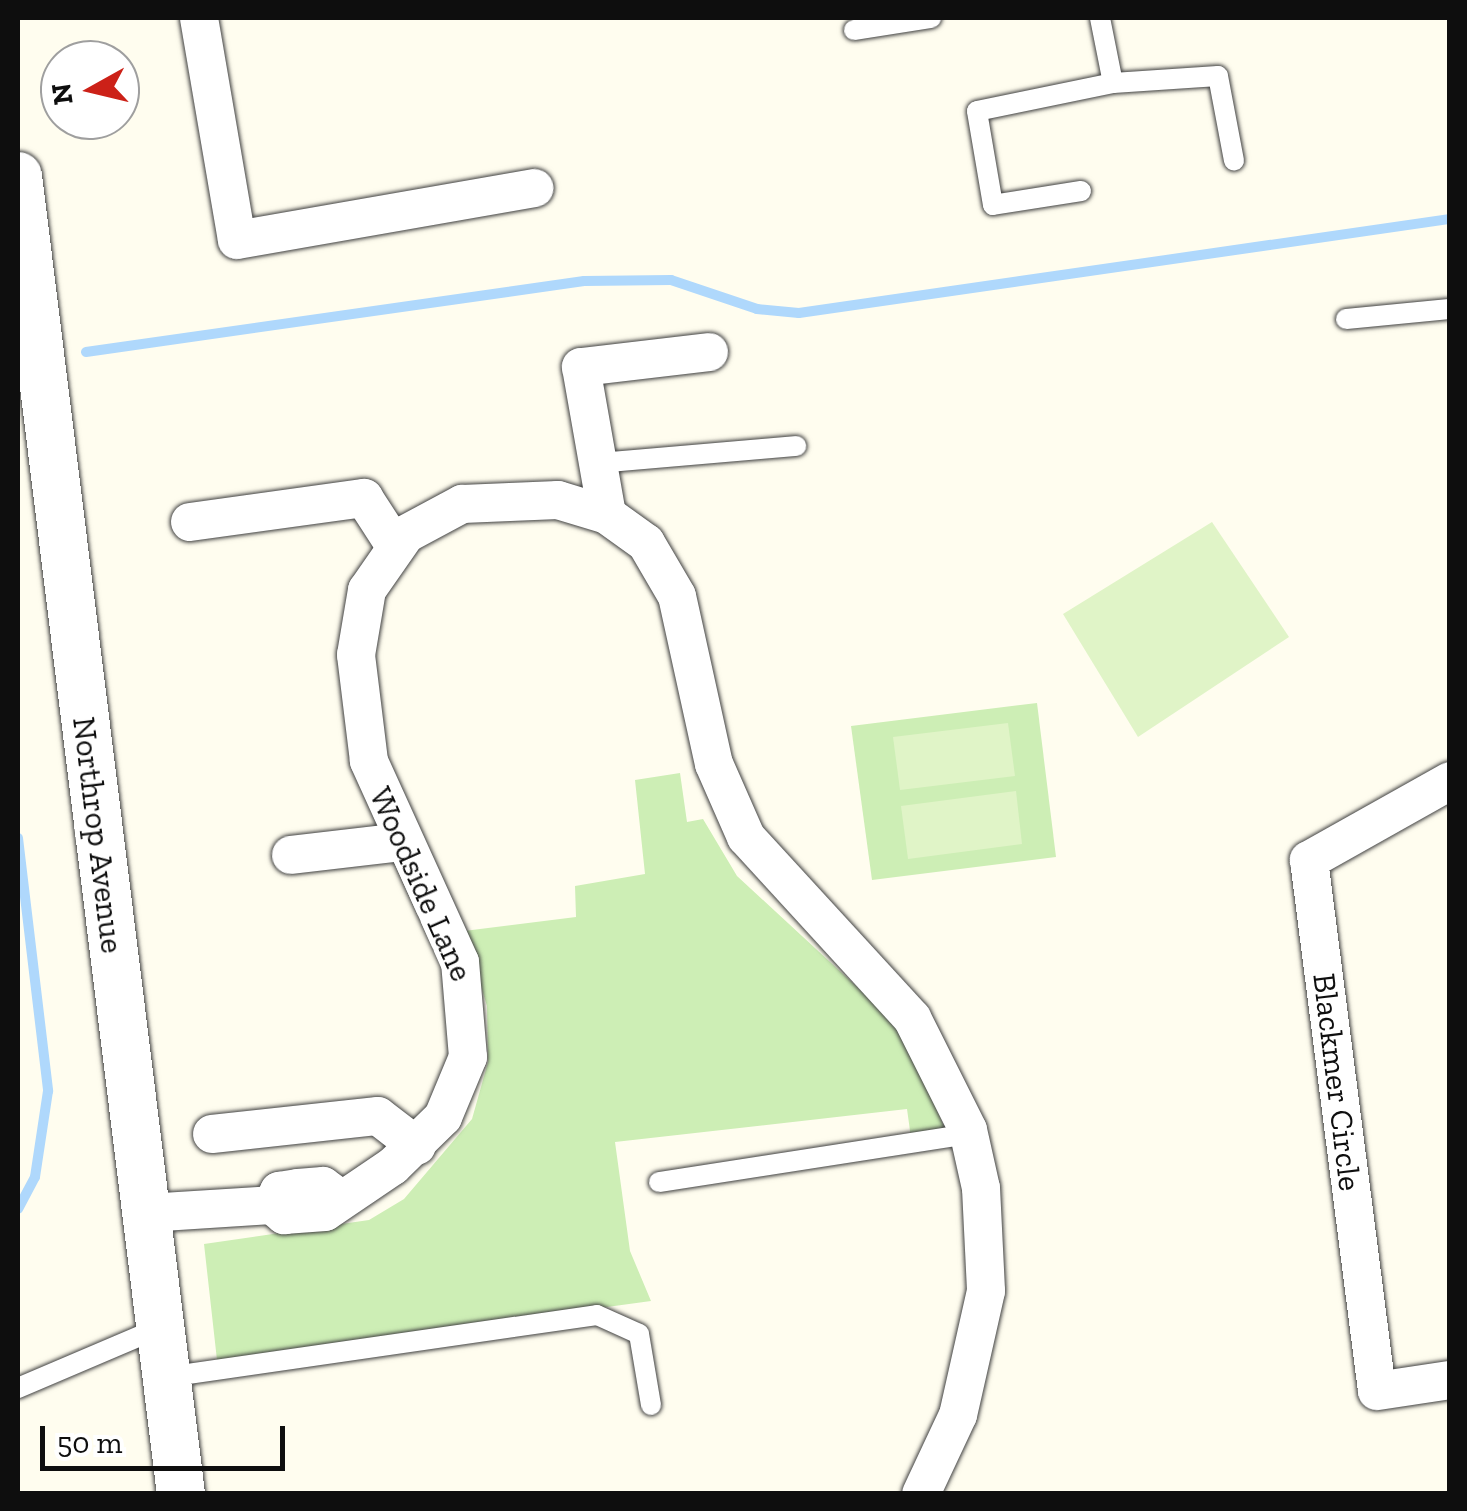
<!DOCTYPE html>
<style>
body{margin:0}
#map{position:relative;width:1467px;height:1511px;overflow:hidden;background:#fffdef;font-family:"Zilla Slab",serif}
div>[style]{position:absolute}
.green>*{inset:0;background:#cdeeb5}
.pitch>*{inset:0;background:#e0f4c7}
.stream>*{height:10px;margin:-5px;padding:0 5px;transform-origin:5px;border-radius:5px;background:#afd8fc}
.roads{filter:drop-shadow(0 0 2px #414141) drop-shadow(0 0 2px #414141)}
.service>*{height:20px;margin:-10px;padding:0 10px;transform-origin:10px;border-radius:10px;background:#fff}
.minor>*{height:38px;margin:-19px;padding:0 19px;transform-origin:19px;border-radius:19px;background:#fff}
.tertiary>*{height:48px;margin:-24px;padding:0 24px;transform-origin:24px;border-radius:24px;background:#fff}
span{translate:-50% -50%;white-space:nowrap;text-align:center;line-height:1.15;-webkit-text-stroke:10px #fff;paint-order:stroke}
.street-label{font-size:32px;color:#0e0e0e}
.frame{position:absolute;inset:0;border:20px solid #0e0e0e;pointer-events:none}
.north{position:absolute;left:40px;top:40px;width:100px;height:100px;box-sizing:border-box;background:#fff;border:2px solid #9f9f9f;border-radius:50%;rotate:262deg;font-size:28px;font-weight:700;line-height:40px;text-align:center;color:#0e0e0e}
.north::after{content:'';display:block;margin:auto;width:35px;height:45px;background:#cc2118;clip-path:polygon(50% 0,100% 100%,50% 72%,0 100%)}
.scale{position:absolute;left:40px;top:1426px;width:245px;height:45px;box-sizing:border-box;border:5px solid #0e0e0e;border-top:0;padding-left:12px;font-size:30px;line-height:35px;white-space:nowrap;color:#0e0e0e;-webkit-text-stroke:8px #fff;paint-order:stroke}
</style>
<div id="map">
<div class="green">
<i style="clip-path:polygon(1037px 703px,1056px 857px,872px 880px,851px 726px)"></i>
<i style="clip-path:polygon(680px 773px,687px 822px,703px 819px,737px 876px,883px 1011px,908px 1043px,945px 1129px,911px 1138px,907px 1109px,615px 1142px,630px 1251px,651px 1301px,217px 1360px,204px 1244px,369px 1220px,404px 1199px,472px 1119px,488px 1062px,487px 1006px,464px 931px,576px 917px,575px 886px,645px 874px,635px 780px)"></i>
</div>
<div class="pitch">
<i style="clip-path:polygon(1212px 522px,1289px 637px,1138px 737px,1063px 614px)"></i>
<i style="clip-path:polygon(1008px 723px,1015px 776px,900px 790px,893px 737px)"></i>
<i style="clip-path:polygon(1016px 791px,1022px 844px,908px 859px,901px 806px)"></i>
</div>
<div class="stream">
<i style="left:86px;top:352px;width:503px;rotate:-8.11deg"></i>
<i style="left:584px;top:281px;width:87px;rotate:-0.7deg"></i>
<i style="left:671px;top:280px;width:91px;rotate:18.6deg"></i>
<i style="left:757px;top:309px;width:42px;rotate:5.4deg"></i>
<i style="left:799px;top:313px;width:658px;rotate:-8.22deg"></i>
<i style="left:18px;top:838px;width:255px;rotate:83.2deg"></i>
<i style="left:48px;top:1091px;width:87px;rotate:98.6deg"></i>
<i style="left:35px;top:1177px;width:36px;rotate:118deg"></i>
</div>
<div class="roads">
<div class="service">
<i style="left:1100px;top:18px;width:66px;rotate:78.7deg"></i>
<i style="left:1113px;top:83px;width:105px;rotate:-3.8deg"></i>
<i style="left:1218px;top:76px;width:86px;rotate:79.3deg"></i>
<i style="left:854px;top:30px;width:78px;rotate:-8.9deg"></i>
<i style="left:1081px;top:191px;width:89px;rotate:171deg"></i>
<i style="left:993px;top:205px;width:95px;rotate:-99.7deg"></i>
<i style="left:977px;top:111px;width:139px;rotate:-11.6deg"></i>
<i style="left:1346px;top:319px;width:104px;rotate:-5.5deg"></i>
<i style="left:598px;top:463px;width:199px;rotate:-4.9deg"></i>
<i style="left:659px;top:1182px;width:314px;rotate:-8.8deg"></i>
<i style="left:167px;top:1377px;width:434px;rotate:-8.2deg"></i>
<i style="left:597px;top:1315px;width:46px;rotate:24.3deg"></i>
<i style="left:639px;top:1334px;width:72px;rotate:80.4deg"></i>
<i style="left:18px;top:1388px;width:155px;rotate:-23.1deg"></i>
</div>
<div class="minor">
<i style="left:199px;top:18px;width:225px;rotate:80.3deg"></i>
<i style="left:237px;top:240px;width:302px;rotate:-9.9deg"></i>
<i style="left:709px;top:352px;width:129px;rotate:173.3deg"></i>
<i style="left:581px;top:367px;width:150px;rotate:80deg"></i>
<i style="left:607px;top:515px;width:48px;rotate:35.7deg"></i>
<i style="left:646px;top:543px;width:61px;rotate:59.7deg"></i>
<i style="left:677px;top:596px;width:172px;rotate:77.6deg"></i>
<i style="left:714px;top:764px;width:80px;rotate:66.3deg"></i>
<i style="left:746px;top:837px;width:246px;rotate:47.5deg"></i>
<i style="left:912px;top:1018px;width:125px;rotate:63.4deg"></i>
<i style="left:968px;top:1130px;width:59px;rotate:77.4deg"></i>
<i style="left:981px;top:1188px;width:103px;rotate:87.2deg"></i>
<i style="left:986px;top:1291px;width:127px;rotate:102.7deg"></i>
<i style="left:958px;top:1415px;width:87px;rotate:115.1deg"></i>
<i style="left:190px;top:522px;width:176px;rotate:-7.9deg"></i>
<i style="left:364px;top:498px;width:57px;rotate:57.1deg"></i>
<i style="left:1450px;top:781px;width:162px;rotate:150.7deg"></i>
<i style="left:1309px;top:860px;width:535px;rotate:82.7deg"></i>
<i style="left:1377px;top:1391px;width:74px;rotate:-8.6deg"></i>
<i style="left:291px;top:855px;width:111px;rotate:-6.7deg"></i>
<i style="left:212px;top:1134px;width:167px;rotate:-6.2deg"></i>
<i style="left:378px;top:1116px;width:49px;rotate:37.6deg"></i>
<i style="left:272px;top:1205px;width:16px;rotate:40deg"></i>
<i style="left:284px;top:1215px;width:41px;rotate:-4.2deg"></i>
<i style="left:325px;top:1212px;width:82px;rotate:-34.1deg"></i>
<i style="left:393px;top:1166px;width:70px;rotate:-44.4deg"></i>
<i style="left:443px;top:1117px;width:65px;rotate:-67.4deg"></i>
<i style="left:468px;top:1057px;width:95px;rotate:-94.8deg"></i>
<i style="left:460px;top:962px;width:221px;rotate:-114.4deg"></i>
<i style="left:369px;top:761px;width:107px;rotate:-97deg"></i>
<i style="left:356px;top:655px;width:66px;rotate:-80.4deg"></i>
<i style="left:367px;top:590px;width:68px;rotate:-55.1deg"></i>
<i style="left:406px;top:534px;width:64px;rotate:-28.2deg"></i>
<i style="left:462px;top:504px;width:96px;rotate:-2.4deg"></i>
<i style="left:558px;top:500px;width:51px;rotate:17deg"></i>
<i style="left:272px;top:1205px;width:16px;rotate:-63deg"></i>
<i style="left:279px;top:1191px;width:19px;rotate:-9deg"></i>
<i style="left:298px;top:1188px;width:25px;rotate:-5deg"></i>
<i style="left:323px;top:1186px;width:19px;rotate:36deg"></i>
<i style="left:146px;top:1213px;width:126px;rotate:-3.6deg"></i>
</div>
<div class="tertiary">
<i style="left:18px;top:176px;width:1328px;rotate:82.95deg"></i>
</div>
</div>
<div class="street-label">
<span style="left:98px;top:835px;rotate:83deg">Northrop Avenue</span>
<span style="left:421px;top:884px;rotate:66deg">Woodside Lane</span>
<span style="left:1337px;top:1082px;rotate:83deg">Blackmer Circle</span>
</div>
<div class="frame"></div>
<div class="north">N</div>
<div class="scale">50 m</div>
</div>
